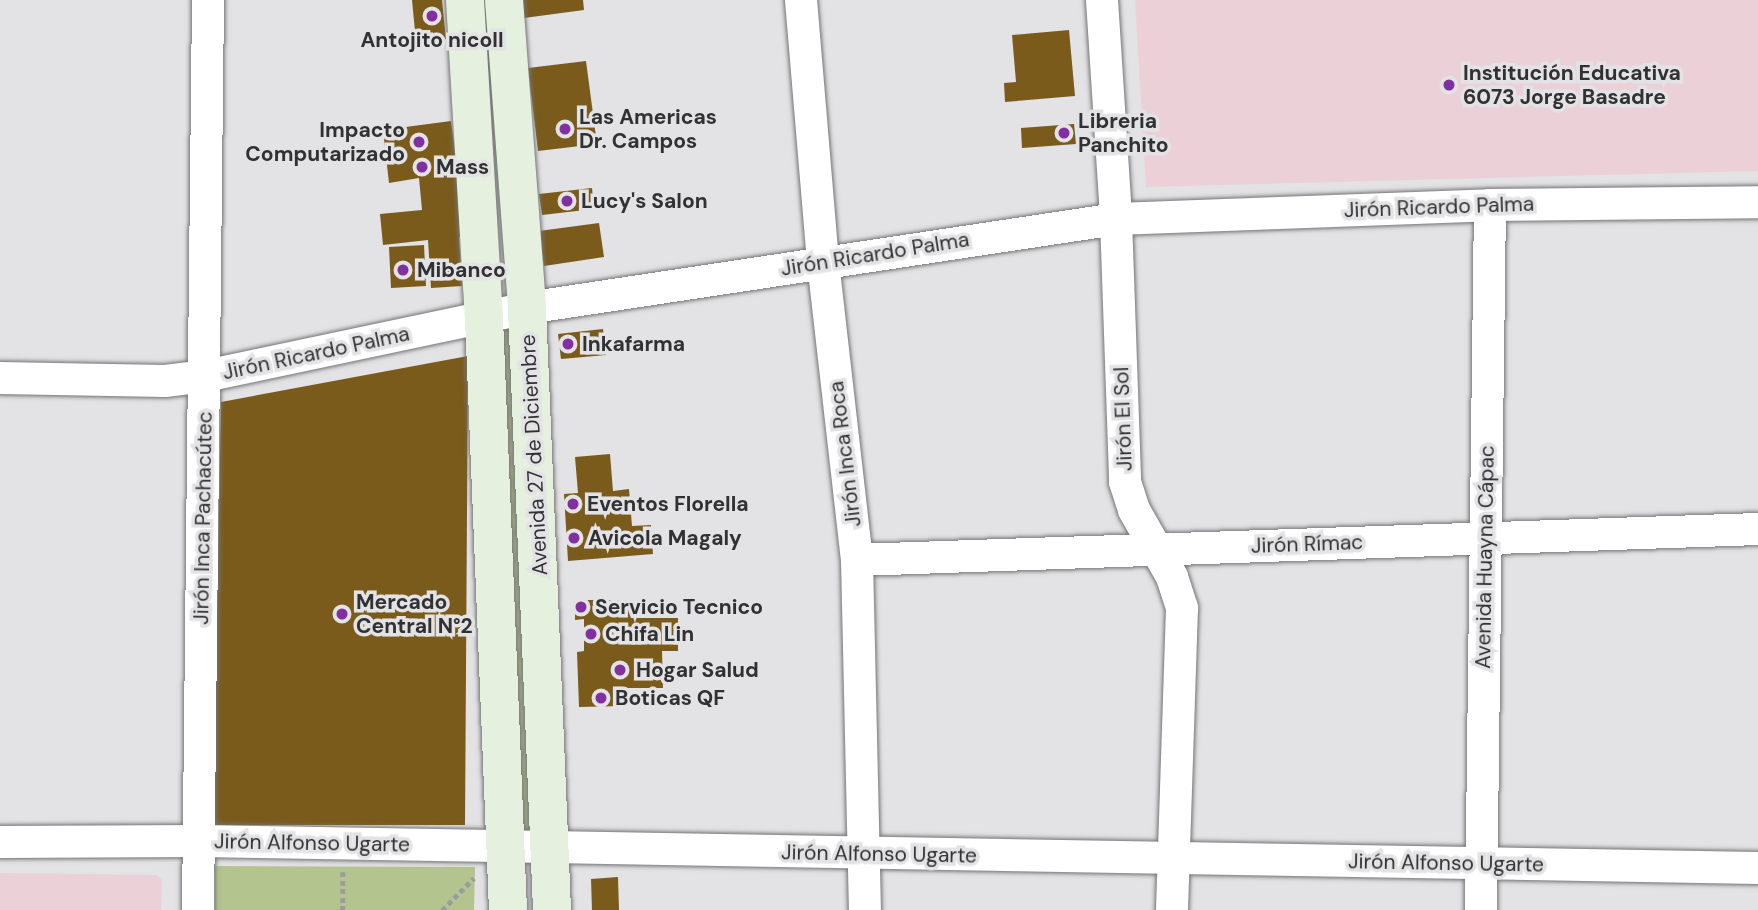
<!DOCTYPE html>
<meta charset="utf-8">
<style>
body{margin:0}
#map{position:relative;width:1758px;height:910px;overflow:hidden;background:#e3e2e4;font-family:"DM Sans",sans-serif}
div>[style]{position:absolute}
.education>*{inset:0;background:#ebd1d7}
.green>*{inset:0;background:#b4c48e}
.building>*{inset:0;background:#7b5b1c}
.path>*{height:4.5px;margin-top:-2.25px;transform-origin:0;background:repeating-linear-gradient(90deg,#9c9b9d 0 5px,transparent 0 8.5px)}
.roads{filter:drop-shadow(0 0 2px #757476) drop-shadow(0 0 2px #757476)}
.street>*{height:32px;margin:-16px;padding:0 16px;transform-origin:16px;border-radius:16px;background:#fff}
.secondary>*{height:38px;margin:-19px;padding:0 19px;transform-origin:19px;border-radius:19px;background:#e5f1de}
.dots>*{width:19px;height:19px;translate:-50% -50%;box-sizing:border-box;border:4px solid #e3e2e4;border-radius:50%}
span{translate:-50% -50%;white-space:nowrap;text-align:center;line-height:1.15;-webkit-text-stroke:7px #e3e2e4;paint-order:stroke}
.poi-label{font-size:21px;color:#313032;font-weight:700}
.left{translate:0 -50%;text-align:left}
.right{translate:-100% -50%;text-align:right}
.street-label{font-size:21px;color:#313032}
</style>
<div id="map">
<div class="education">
<i style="clip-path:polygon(1135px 0,1758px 0,1758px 171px,1146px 187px)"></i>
<i style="clip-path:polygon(0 873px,156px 875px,162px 880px,161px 910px,0 910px)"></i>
</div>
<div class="green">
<i style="clip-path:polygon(518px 321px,543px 837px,516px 837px,494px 324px)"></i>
<i style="clip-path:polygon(215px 866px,475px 867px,474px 910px,215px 910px)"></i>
</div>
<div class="building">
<i style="clip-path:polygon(412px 0,442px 0,446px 39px,416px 42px)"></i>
<i style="clip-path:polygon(521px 0,583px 0,584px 10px,524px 18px)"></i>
<i style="clip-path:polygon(1069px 30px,1075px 96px,1005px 102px,1004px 83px,1016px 82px,1012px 35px)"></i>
<i style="clip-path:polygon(586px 61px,597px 144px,538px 151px,528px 68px)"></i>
<i style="clip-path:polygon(451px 121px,466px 236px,459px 237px,462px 286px,431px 288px,428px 240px,383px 245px,380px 214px,422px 210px,419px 178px,389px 183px,383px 130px)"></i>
<i style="clip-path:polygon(1074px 124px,1076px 144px,1022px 148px,1021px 128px)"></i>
<i style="clip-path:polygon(592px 188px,594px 209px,542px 215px,539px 194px)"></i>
<i style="clip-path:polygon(599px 223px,604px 257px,544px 266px,539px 231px)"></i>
<i style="clip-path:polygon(424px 245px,426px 286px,391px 288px,389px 247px)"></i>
<i style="clip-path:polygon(603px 329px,606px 355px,561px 359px,558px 334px)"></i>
<i style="clip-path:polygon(468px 356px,465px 825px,213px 825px,221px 402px)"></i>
<i style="clip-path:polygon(610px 454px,613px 491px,629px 489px,632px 526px,651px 525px,653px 554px,568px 561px,564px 494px,578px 493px,575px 457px)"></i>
<i style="clip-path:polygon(575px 600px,631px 600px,631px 618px,678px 618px,678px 651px,662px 651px,663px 688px,623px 688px,623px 706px,579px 707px,577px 652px,584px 651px,584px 619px,575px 620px)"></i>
<i style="clip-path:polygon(618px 877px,619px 910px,592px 910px,591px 879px)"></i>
</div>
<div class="path">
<i style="left:343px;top:872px;width:38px;rotate:90deg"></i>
<i style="left:442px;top:910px;width:45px;rotate:-45deg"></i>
</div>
<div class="roads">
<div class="street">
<i style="left:801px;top:0;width:263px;rotate:85.2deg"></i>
<i style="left:823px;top:262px;width:300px;rotate:83.5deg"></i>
<i style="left:857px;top:560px;width:350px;rotate:88.7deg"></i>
<i style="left:1102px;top:0;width:219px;rotate:86.3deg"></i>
<i style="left:1116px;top:219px;width:263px;rotate:88deg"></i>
<i style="left:1125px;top:482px;width:29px;rotate:72deg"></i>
<i style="left:1134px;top:510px;width:77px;rotate:60.4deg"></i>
<i style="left:1172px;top:577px;width:33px;rotate:72deg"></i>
<i style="left:1182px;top:608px;width:302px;rotate:91.9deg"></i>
<i style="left:0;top:378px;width:165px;rotate:1deg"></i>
<i style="left:165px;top:381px;width:40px;rotate:-7.1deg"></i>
<i style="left:205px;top:376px;width:329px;rotate:-11.9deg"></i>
<i style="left:527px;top:308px;width:596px;rotate:-8.59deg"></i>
<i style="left:1116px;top:219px;width:374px;rotate:-2.1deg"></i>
<i style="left:1490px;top:205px;width:268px;rotate:-0.6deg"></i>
<i style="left:857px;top:560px;width:902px;rotate:-1.97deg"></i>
<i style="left:0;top:842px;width:199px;rotate:-0.3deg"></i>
<i style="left:199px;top:841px;width:1559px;rotate:0.99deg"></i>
<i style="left:198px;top:910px;width:910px;rotate:-89.37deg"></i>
<i style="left:1481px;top:910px;width:705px;rotate:-89.27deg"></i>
</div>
<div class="secondary">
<i style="left:465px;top:0;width:319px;rotate:86.6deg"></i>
<i style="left:484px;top:318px;width:592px;rotate:87.68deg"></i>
<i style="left:504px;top:0;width:309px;rotate:85.7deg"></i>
<i style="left:527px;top:308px;width:603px;rotate:87.62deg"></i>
</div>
</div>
<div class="dots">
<i style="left:432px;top:16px;background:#8130a0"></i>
<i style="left:1449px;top:85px;background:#8130a0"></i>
<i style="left:565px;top:129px;background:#8130a0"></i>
<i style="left:1064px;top:133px;background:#8130a0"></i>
<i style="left:419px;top:142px;background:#8130a0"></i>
<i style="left:422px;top:167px;background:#8130a0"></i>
<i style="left:567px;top:201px;background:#8130a0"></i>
<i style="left:403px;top:270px;background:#8130a0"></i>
<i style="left:568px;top:344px;background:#8130a0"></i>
<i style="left:573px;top:504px;background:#8130a0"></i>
<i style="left:574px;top:538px;background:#8130a0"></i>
<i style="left:581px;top:607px;background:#8130a0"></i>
<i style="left:342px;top:614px;background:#8130a0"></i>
<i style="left:591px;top:634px;background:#8130a0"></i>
<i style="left:620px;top:670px;background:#8130a0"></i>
<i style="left:601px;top:698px;background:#8130a0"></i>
</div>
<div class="poi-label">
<span style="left:432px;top:40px">Antojito nicoll</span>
<span class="left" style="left:1463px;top:85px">Institución Educativa<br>6073 Jorge Basadre</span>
<span class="left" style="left:579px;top:129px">Las Americas<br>Dr. Campos</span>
<span class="left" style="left:1078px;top:133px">Libreria<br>Panchito</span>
<span class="right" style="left:405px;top:142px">Impacto<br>Computarizado</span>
<span class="left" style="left:436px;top:167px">Mass</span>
<span class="left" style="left:581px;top:201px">Lucy's Salon</span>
<span class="left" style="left:417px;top:270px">Mibanco</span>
<span class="left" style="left:582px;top:344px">Inkafarma</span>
<span class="left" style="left:587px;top:504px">Eventos Florella</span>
<span class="left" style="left:588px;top:538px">Avicola Magaly</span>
<span class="left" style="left:356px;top:614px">Mercado<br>Central N°2</span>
<span class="left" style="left:595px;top:607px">Servicio Tecnico</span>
<span class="left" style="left:605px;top:634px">Chifa Lin</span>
<span class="left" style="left:636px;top:670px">Hogar Salud</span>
<span class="left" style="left:615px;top:698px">Boticas QF</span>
</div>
<div class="street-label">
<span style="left:1439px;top:207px;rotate:-2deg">Jirón Ricardo Palma</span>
<span style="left:875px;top:254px;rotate:-9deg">Jirón Ricardo Palma</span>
<span style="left:316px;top:353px;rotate:-12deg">Jirón Ricardo Palma</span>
<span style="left:1123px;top:419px;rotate:-92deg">Jirón El Sol</span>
<span style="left:845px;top:454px;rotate:-97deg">Jirón Inca Roca</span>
<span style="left:534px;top:455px;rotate:-93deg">Avenida 27 de Diciembre</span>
<span style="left:203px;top:518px;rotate:-89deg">Jirón Inca Pachacútec</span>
<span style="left:1307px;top:544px;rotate:-2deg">Jirón Rímac</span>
<span style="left:1485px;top:557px;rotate:-89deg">Avenida Huayna Cápac</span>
<span style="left:312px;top:843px;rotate:1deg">Jirón Alfonso Ugarte</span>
<span style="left:879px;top:854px;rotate:1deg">Jirón Alfonso Ugarte</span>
<span style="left:1446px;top:863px;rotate:1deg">Jirón Alfonso Ugarte</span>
</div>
</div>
